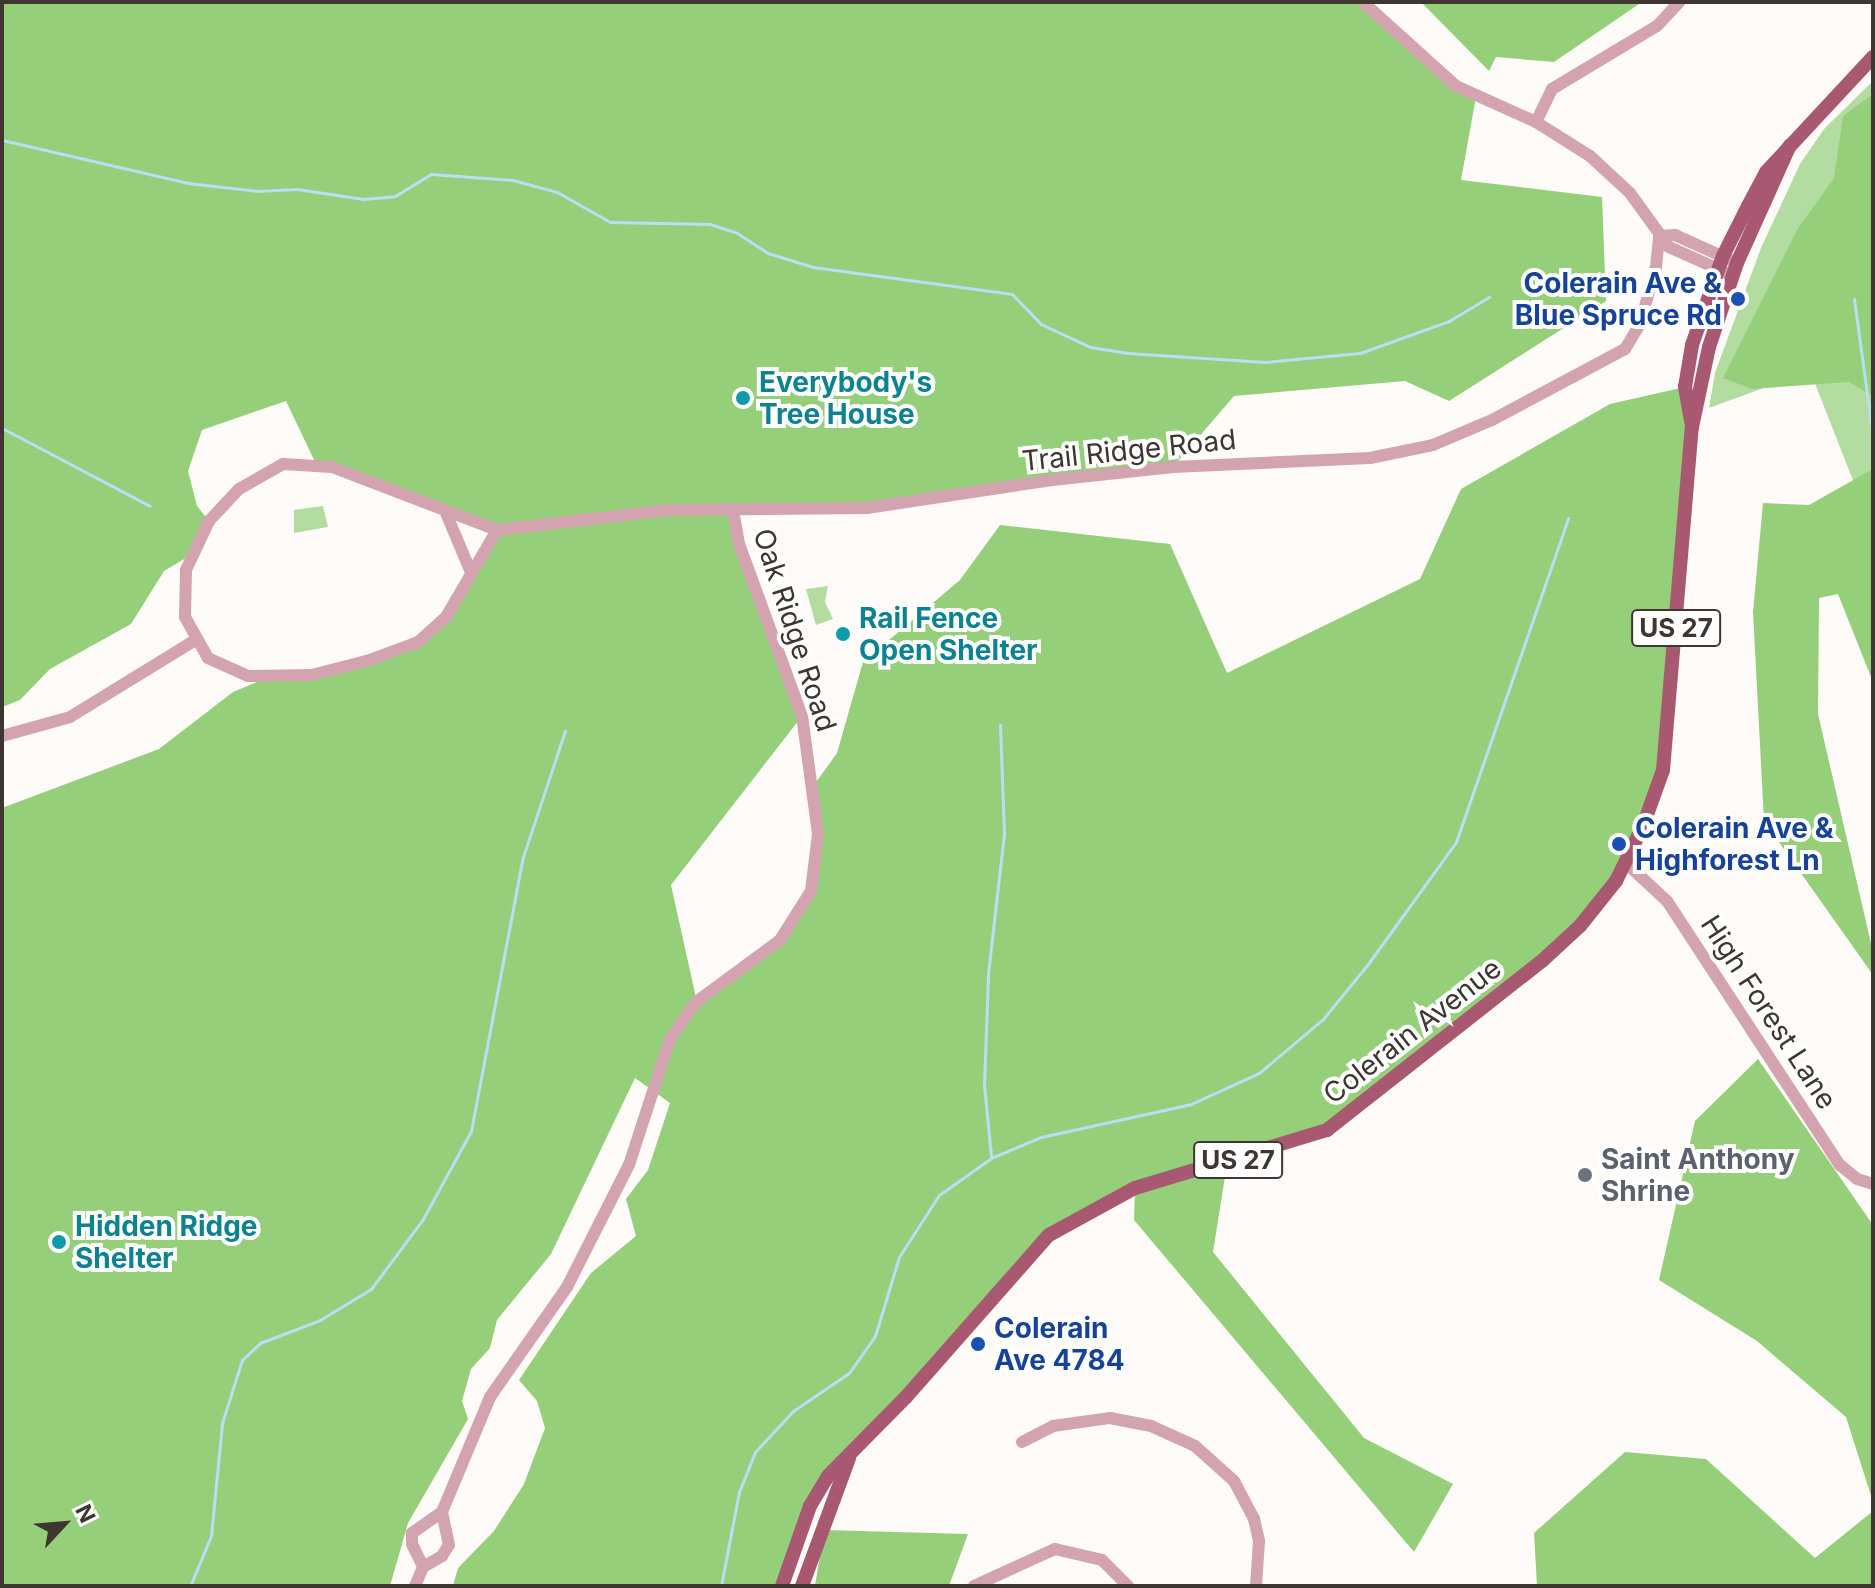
<!DOCTYPE html>
<style>
body{margin:0}
#map{position:relative;width:1875px;height:1588px;overflow:hidden;background:#fffbf8;font-family:Inter,sans-serif}
div>[style]{position:absolute}
.green>*{inset:0;background:#b3dca0}
.forest>*{inset:0;background:#95cf7a}
.stream>*{height:3px;margin:-1.5px;padding:0 1.5px;transform-origin:1.5px;border-radius:1.5px;background:#b7dff5}
.minor>*{height:12px;margin:-6px;padding:0 6px;transform-origin:6px;border-radius:6px;background:#d3a3b0}
.major>*{height:14px;margin:-7px;padding:0 7px;transform-origin:7px;border-radius:7px;background:#a95872}
.dots>*{width:22px;height:22px;translate:-50% -50%;box-sizing:border-box;border:4px solid #fff;border-radius:50%}
span{translate:-50% -50%;white-space:nowrap;text-align:center;line-height:1.15;-webkit-text-stroke:8px #fff;paint-order:stroke}
.shield-label span{padding:2px 6px;background:#fff;border:2px solid;border-radius:6px;-webkit-text-stroke-width:0}
.shield-label{font-size:26px;color:#3e3630;font-weight:700}
.transit-label{font-size:28px;color:#164399;font-weight:700}
.right{translate:-100% -50%;text-align:right}
.left{translate:0 -50%;text-align:left}
.culture-label{font-size:28px;color:#0d838f;font-weight:700}
.street-label{font-size:28px;color:#3e3630}
.worship-label{font-size:28px;color:#5b616d;font-weight:700}
.frame{position:absolute;inset:0;border:4px solid #3e3630;pointer-events:none}
.north{position:absolute;left:24px;top:1484px;width:80px;height:80px;-webkit-text-stroke:6px #fff;paint-order:stroke;rotate:64deg;font-size:22px;font-weight:700;line-height:32px;text-align:center;color:#3e3630}
.north::after{content:'';display:block;margin:auto;width:28px;height:36px;background:#3e3630;clip-path:polygon(50% 0,100% 100%,50% 72%,0 100%)}
</style>
<div id="map">
<div class="green">
<i style="clip-path:polygon(1873px 81px,1873px 531px,1810px 371px,1709px 408px,1715px 373px,1761px 248px,1800px 164px,1824px 129px)"></i>
<i style="clip-path:polygon(323px 506px,328px 527px,294px 533px,294px 510px)"></i>
<i style="clip-path:polygon(828px 586px,825px 602px,833px 619px,816px 625px,806px 589px)"></i>
</div>
<div class="forest">
<i style="clip-path:polygon(2px 2px,1363px 2px,1476px 97px,1461px 180px,1602px 197px,1606px 301px,1449px 401px,1405px 381px,1234px 396px,1173px 467px,914px 501px,733px 510px,802px 716px,671px 885px,697px 1002px,768px 951px,811px 891px,814px 785px,837px 753px,863px 662px,960px 580px,1000px 525px,1170px 544px,1227px 673px,1420px 579px,1461px 489px,1610px 404px,1685px 387px,1692px 427px,1667px 743px,1643px 826px,1580px 926px,1347px 1116px,1227px 1164px,1213px 1252px,1364px 1438px,1453px 1484px,1414px 1552px,1134px 1220px,1135px 1189px,1075px 1217px,828px 1476px,782px 1586px,453px 1586px,458px 1568px,494px 1531px,524px 1484px,545px 1428px,537px 1401px,519px 1380px,591px 1273px,636px 1236px,626px 1199px,648px 1170px,670px 1103px,635px 1078px,551px 1254px,497px 1320px,490px 1348px,471px 1369px,462px 1401px,468px 1419px,408px 1523px,390px 1586px,2px 1586px,2px 808px,159px 749px,233px 692px,269px 677px,312px 675px,430px 632px,496px 530px,316px 464px,286px 401px,202px 430px,188px 471px,197px 506px,209px 521px,191px 555px,164px 571px,131px 624px,50px 669px,20px 700px,2px 707px)"></i>
<i style="clip-path:polygon(1421px 2px,1642px 2px,1554px 62px,1496px 57px,1489px 71px)"></i>
<i style="clip-path:polygon(1873px 94px,1873px 396px,1849px 382px,1752px 389px,1723px 378px,1797px 230px,1834px 178px,1843px 116px)"></i>
<i style="clip-path:polygon(1873px 469px,1873px 682px,1838px 594px,1819px 598px,1818px 714px,1873px 952px,1873px 975px,1764px 821px,1753px 612px,1763px 503px,1809px 505px)"></i>
<i style="clip-path:polygon(1758px 1059px,1873px 1225px,1873px 1502px,1846px 1417px,1757px 1341px,1659px 1280px,1695px 1121px)"></i>
<i style="clip-path:polygon(1625px 1452px,1706px 1459px,1815px 1558px,1873px 1511px,1873px 1586px,1537px 1586px,1534px 1533px)"></i>
<i style="clip-path:polygon(824px 1530px,968px 1534px,949px 1586px,815px 1586px)"></i>
</div>
<div class="stream">
<i style="left:2px;top:140px;width:191px;rotate:13deg"></i>
<i style="left:188px;top:183px;width:69px;rotate:6.6deg"></i>
<i style="left:257px;top:191px;width:40px;rotate:-2.9deg"></i>
<i style="left:297px;top:189px;width:67px;rotate:8.6deg"></i>
<i style="left:363px;top:199px;width:32px;rotate:-5deg"></i>
<i style="left:395px;top:196px;width:42px;rotate:-31.4deg"></i>
<i style="left:431px;top:174px;width:82px;rotate:4.2deg"></i>
<i style="left:513px;top:180px;width:46px;rotate:15.3deg"></i>
<i style="left:557px;top:192px;width:61px;rotate:29.5deg"></i>
<i style="left:610px;top:222px;width:100px;rotate:1.1deg"></i>
<i style="left:710px;top:224px;width:28px;rotate:18deg"></i>
<i style="left:737px;top:233px;width:37px;rotate:33deg"></i>
<i style="left:768px;top:253px;width:47px;rotate:17.3deg"></i>
<i style="left:813px;top:267px;width:201px;rotate:7.7deg"></i>
<i style="left:1012px;top:294px;width:42px;rotate:46deg"></i>
<i style="left:1041px;top:324px;width:54px;rotate:25.1deg"></i>
<i style="left:1090px;top:347px;width:38px;rotate:9deg"></i>
<i style="left:1128px;top:353px;width:137px;rotate:3.8deg"></i>
<i style="left:1265px;top:362px;width:95px;rotate:-5.4deg"></i>
<i style="left:1360px;top:353px;width:95px;rotate:-19.8deg"></i>
<i style="left:1449px;top:321px;width:47px;rotate:-31deg"></i>
<i style="left:1854px;top:299px;width:140px;rotate:82.2deg"></i>
<i style="left:2px;top:428px;width:167px;rotate:27.8deg"></i>
<i style="left:991px;top:1156px;width:71px;rotate:-95.6deg"></i>
<i style="left:984px;top:1085px;width:111px;rotate:-87.9deg"></i>
<i style="left:988px;top:974px;width:141px;rotate:-83.5deg"></i>
<i style="left:1004px;top:834px;width:109px;rotate:-92.1deg"></i>
<i style="left:190px;top:1586px;width:54px;rotate:-67.2deg"></i>
<i style="left:211px;top:1536px;width:114px;rotate:-84.4deg"></i>
<i style="left:222px;top:1423px;width:66px;rotate:-72.4deg"></i>
<i style="left:242px;top:1360px;width:25px;rotate:-43deg"></i>
<i style="left:260px;top:1343px;width:64px;rotate:-21deg"></i>
<i style="left:320px;top:1320px;width:60px;rotate:-31.3deg"></i>
<i style="left:371px;top:1289px;width:87px;rotate:-53.4deg"></i>
<i style="left:423px;top:1219px;width:100px;rotate:-61.4deg"></i>
<i style="left:471px;top:1131px;width:279px;rotate:-79.3deg"></i>
<i style="left:523px;top:857px;width:133px;rotate:-71.6deg"></i>
<i style="left:721px;top:1586px;width:96px;rotate:-79.2deg"></i>
<i style="left:739px;top:1492px;width:43px;rotate:-68.2deg"></i>
<i style="left:755px;top:1452px;width:56px;rotate:-47.2deg"></i>
<i style="left:793px;top:1411px;width:68px;rotate:-34.2deg"></i>
<i style="left:849px;top:1373px;width:45px;rotate:-54.9deg"></i>
<i style="left:875px;top:1336px;width:83px;rotate:-73.1deg"></i>
<i style="left:899px;top:1257px;width:74px;rotate:-57.2deg"></i>
<i style="left:939px;top:1195px;width:64px;rotate:-35.4deg"></i>
<i style="left:991px;top:1158px;width:54px;rotate:-22.8deg"></i>
<i style="left:1041px;top:1137px;width:154px;rotate:-12.4deg"></i>
<i style="left:1191px;top:1104px;width:75px;rotate:-24.5deg"></i>
<i style="left:1259px;top:1073px;width:84px;rotate:-40.2deg"></i>
<i style="left:1323px;top:1019px;width:71px;rotate:-50.7deg"></i>
<i style="left:1368px;top:964px;width:150px;rotate:-54.2deg"></i>
<i style="left:1456px;top:842px;width:343px;rotate:-70.9deg"></i>
</div>
<div class="minor">
<i style="left:1363px;top:2px;width:125px;rotate:42.1deg"></i>
<i style="left:1456px;top:86px;width:88px;rotate:24.2deg"></i>
<i style="left:1536px;top:122px;width:64px;rotate:32.2deg"></i>
<i style="left:1590px;top:156px;width:54px;rotate:42.8deg"></i>
<i style="left:1630px;top:193px;width:67px;rotate:54.2deg"></i>
<i style="left:1669px;top:247px;width:61px;rotate:24.1deg"></i>
<i style="left:1536px;top:122px;width:37px;rotate:-64deg"></i>
<i style="left:1552px;top:89px;width:122px;rotate:-31deg"></i>
<i style="left:1657px;top:26px;width:33px;rotate:-47deg"></i>
<i style="left:1659px;top:236px;width:16px;rotate:-4deg"></i>
<i style="left:1675px;top:235px;width:68px;rotate:24.3deg"></i>
<i style="left:446px;top:513px;width:62px;rotate:67.2deg"></i>
<i style="left:497px;top:530px;width:101px;rotate:120.4deg"></i>
<i style="left:446px;top:617px;width:38px;rotate:138deg"></i>
<i style="left:418px;top:642px;width:51px;rotate:159.4deg"></i>
<i style="left:370px;top:660px;width:60px;rotate:165.5deg"></i>
<i style="left:312px;top:675px;width:64px;rotate:179.1deg"></i>
<i style="left:248px;top:676px;width:44px;rotate:-155.8deg"></i>
<i style="left:208px;top:658px;width:47px;rotate:-119.3deg"></i>
<i style="left:185px;top:617px;width:47px;rotate:-88.8deg"></i>
<i style="left:186px;top:570px;width:54px;rotate:-64.9deg"></i>
<i style="left:209px;top:521px;width:44px;rotate:-46.8deg"></i>
<i style="left:239px;top:489px;width:51px;rotate:-29.6deg"></i>
<i style="left:283px;top:464px;width:49px;rotate:3.5deg"></i>
<i style="left:332px;top:467px;width:177px;rotate:20.9deg"></i>
<i style="left:497px;top:530px;width:170px;rotate:-6.7deg"></i>
<i style="left:666px;top:510px;width:201px;rotate:-0.6deg"></i>
<i style="left:867px;top:508px;width:187px;rotate:-8.6deg"></i>
<i style="left:1052px;top:480px;width:122px;rotate:-6.1deg"></i>
<i style="left:1173px;top:467px;width:197px;rotate:-2.6deg"></i>
<i style="left:1370px;top:458px;width:64px;rotate:-11.7deg"></i>
<i style="left:1433px;top:445px;width:64px;rotate:-23deg"></i>
<i style="left:1492px;top:420px;width:151px;rotate:-28.1deg"></i>
<i style="left:1625px;top:349px;width:29px;rotate:-59deg"></i>
<i style="left:1640px;top:324px;width:59px;rotate:-74.3deg"></i>
<i style="left:1656px;top:267px;width:31px;rotate:-84deg"></i>
<i style="left:2px;top:736px;width:71px;rotate:-15.6deg"></i>
<i style="left:70px;top:717px;width:145px;rotate:-31.5deg"></i>
<i style="left:1626px;top:863px;width:56px;rotate:42.8deg"></i>
<i style="left:1667px;top:901px;width:316px;rotate:56.8deg"></i>
<i style="left:1840px;top:1165px;width:22px;rotate:39deg"></i>
<i style="left:1857px;top:1179px;width:17px;rotate:17deg"></i>
<i style="left:1022px;top:1442px;width:35px;rotate:-27deg"></i>
<i style="left:1053px;top:1426px;width:58px;rotate:-8deg"></i>
<i style="left:1110px;top:1418px;width:42px;rotate:11deg"></i>
<i style="left:1151px;top:1426px;width:48px;rotate:24.4deg"></i>
<i style="left:1195px;top:1446px;width:52px;rotate:41.9deg"></i>
<i style="left:1234px;top:1481px;width:43px;rotate:62.2deg"></i>
<i style="left:1254px;top:1519px;width:23px;rotate:77deg"></i>
<i style="left:1259px;top:1541px;width:45px;rotate:93.8deg"></i>
<i style="left:442px;top:1512px;width:125px;rotate:-67.3deg"></i>
<i style="left:490px;top:1397px;width:134px;rotate:-55deg"></i>
<i style="left:567px;top:1287px;width:137px;rotate:-63.1deg"></i>
<i style="left:629px;top:1165px;width:133px;rotate:-72deg"></i>
<i style="left:670px;top:1039px;width:45px;rotate:-54.9deg"></i>
<i style="left:696px;top:1002px;width:104px;rotate:-36.4deg"></i>
<i style="left:780px;top:940px;width:58px;rotate:-57.7deg"></i>
<i style="left:811px;top:891px;width:57px;rotate:-83deg"></i>
<i style="left:818px;top:834px;width:119px;rotate:-97.7deg"></i>
<i style="left:802px;top:716px;width:183px;rotate:-110.1deg"></i>
<i style="left:739px;top:544px;width:36px;rotate:-100deg"></i>
<i style="left:415px;top:1586px;width:21px;rotate:-67deg"></i>
<i style="left:423px;top:1567px;width:22px;rotate:-30deg"></i>
<i style="left:442px;top:1556px;width:13px;rotate:-58deg"></i>
<i style="left:449px;top:1545px;width:34px;rotate:-102deg"></i>
<i style="left:442px;top:1512px;width:37px;rotate:145deg"></i>
<i style="left:412px;top:1533px;width:11px;rotate:90deg"></i>
<i style="left:412px;top:1544px;width:25px;rotate:64deg"></i>
<i style="left:974px;top:1586px;width:89px;rotate:-24.6deg"></i>
<i style="left:1055px;top:1549px;width:48px;rotate:13.2deg"></i>
<i style="left:1102px;top:1560px;width:37px;rotate:45deg"></i>
</div>
<div class="major">
<i style="left:1691px;top:421px;width:35px;rotate:-100deg"></i>
<i style="left:1685px;top:387px;width:43px;rotate:-80.5deg"></i>
<i style="left:1692px;top:345px;width:94px;rotate:-70.8deg"></i>
<i style="left:1723px;top:256px;width:56px;rotate:-63.4deg"></i>
<i style="left:1748px;top:206px;width:38px;rotate:-62deg"></i>
<i style="left:1766px;top:172px;width:157px;rotate:-47.1deg"></i>
<i style="left:782px;top:1586px;width:85px;rotate:-70.7deg"></i>
<i style="left:810px;top:1506px;width:35px;rotate:-59deg"></i>
<i style="left:828px;top:1476px;width:111px;rotate:-45.4deg"></i>
<i style="left:906px;top:1397px;width:216px;rotate:-48.6deg"></i>
<i style="left:1049px;top:1235px;width:98px;rotate:-28.7deg"></i>
<i style="left:1135px;top:1188px;width:201px;rotate:-16.8deg"></i>
<i style="left:1327px;top:1130px;width:275px;rotate:-38.2deg"></i>
<i style="left:1543px;top:960px;width:50px;rotate:-42.6deg"></i>
<i style="left:1580px;top:926px;width:58px;rotate:-51.3deg"></i>
<i style="left:1616px;top:881px;width:61px;rotate:-63.9deg"></i>
<i style="left:1643px;top:826px;width:59px;rotate:-70.3deg"></i>
<i style="left:1663px;top:770px;width:344px;rotate:-85.2deg"></i>
<i style="left:1692px;top:427px;width:82px;rotate:-78deg"></i>
<i style="left:1709px;top:347px;width:89px;rotate:-71.6deg"></i>
<i style="left:1737px;top:263px;width:129px;rotate:-65.8deg"></i>
<i style="left:802px;top:1586px;width:136px;rotate:-69.8deg"></i>
</div>
<div class="dots">
<i style="left:1738px;top:299px;background:#1a4fb4"></i>
<i style="left:743px;top:398px;background:#0f9aa8"></i>
<i style="left:843px;top:634px;background:#0f9aa8"></i>
<i style="left:1619px;top:844px;background:#1a4fb4"></i>
<i style="left:1585px;top:1175px;background:#6b7280"></i>
<i style="left:59px;top:1242px;background:#0f9aa8"></i>
<i style="left:978px;top:1344px;background:#1a4fb4"></i>
</div>
<div class="shield-label">
<span style="left:1676px;top:628px">US 27</span>
<span style="left:1238px;top:1160px">US 27</span>
</div>
<div class="transit-label">
<span class="right" style="left:1722px;top:299px">Colerain Ave &amp;<br>Blue Spruce Rd</span>
<span class="left" style="left:1635px;top:844px">Colerain Ave &amp;<br>Highforest Ln</span>
<span class="left" style="left:994px;top:1344px">Colerain<br>Ave 4784</span>
</div>
<div class="culture-label">
<span class="left" style="left:759px;top:398px">Everybody's<br>Tree House</span>
<span class="left" style="left:859px;top:634px">Rail Fence<br>Open Shelter</span>
<span class="left" style="left:75px;top:1242px">Hidden Ridge<br>Shelter</span>
</div>
<div class="street-label">
<span style="left:1129px;top:450px;rotate:-6deg">Trail Ridge Road</span>
<span style="left:795px;top:630px;rotate:72deg">Oak Ridge Road</span>
<span style="left:1769px;top:1012px;rotate:57deg">High Forest Lane</span>
<span style="left:1412px;top:1031px;rotate:-38deg">Colerain Avenue</span>
</div>
<div class="worship-label">
<span class="left" style="left:1601px;top:1175px">Saint Anthony<br>Shrine</span>
</div>
<div class="frame"></div>
<div class="north">N</div>
</div>
